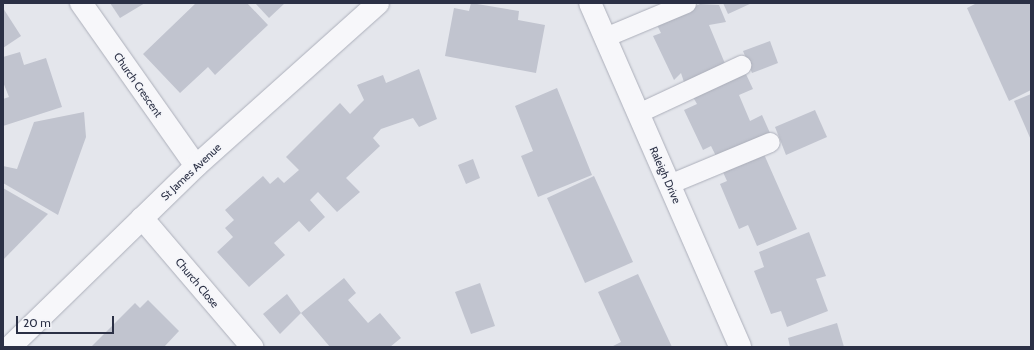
<!DOCTYPE html>
<style>
body{margin:0}
#map{position:relative;width:1034px;height:350px;overflow:hidden;background:#e4e6ec;font-family:Cabin,sans-serif}
div>[style]{position:absolute}
.building>*{inset:0;background:#c1c4cf}
.roads{filter:drop-shadow(0 0 1px #acafba) drop-shadow(0 0 1px #acafba)}
.service>*{height:19px;margin:-9.5px;padding:0 9.5px;transform-origin:9.5px;border-radius:9.5px;background:#f7f7fa}
.minor>*{height:22px;margin:-11px;padding:0 11px;transform-origin:11px;border-radius:11px;background:#f7f7fa}
span{translate:-50% -50%;white-space:nowrap;text-align:center;line-height:1.15;-webkit-text-stroke:3px #f4f5f9;paint-order:stroke}
.street-label{font-size:11px;color:#2b3045}
.frame{position:absolute;inset:0;border:4px solid #2b3045;pointer-events:none}
.scale{position:absolute;left:16px;top:316px;width:98px;height:18px;box-sizing:border-box;border:2px solid #2b3045;border-top:0;padding-left:5px;font-size:12px;line-height:14px;white-space:nowrap;color:#2b3045;-webkit-text-stroke:3px #f4f5f9;paint-order:stroke}
</style>
<div id="map">
<div class="building">
<i style="clip-path:polygon(110px 3px,145px 3px,120px 18px)"></i>
<i style="clip-path:polygon(196px 3px,247px 3px,268px 25px,215px 75px,208px 67px,180px 93px,143px 54px)"></i>
<i style="clip-path:polygon(255px 3px,285px 3px,269px 18px)"></i>
<i style="clip-path:polygon(471px 3px,519px 11px,518px 20px,545px 25px,536px 73px,445px 56px,454px 8px,469px 11px)"></i>
<i style="clip-path:polygon(723px 3px,752px 3px,728px 14px)"></i>
<i style="clip-path:polygon(977px 3px,1031px 3px,1031px 90px,1009px 101px,967px 8px)"></i>
<i style="clip-path:polygon(700px 4px,719px 5px,726px 22px,709px 25px,726px 66px,685px 85px,681px 73px,674px 80px,653px 36px,661px 33px,656px 23px)"></i>
<i style="clip-path:polygon(3px 8px,21px 36px,3px 48px)"></i>
<i style="clip-path:polygon(770px 41px,778px 63px,752px 73px,743px 51px)"></i>
<i style="clip-path:polygon(20px 52px,24px 65px,46px 58px,62px 107px,3px 126px,3px 99px,9px 97px,3px 82px,3px 57px)"></i>
<i style="clip-path:polygon(419px 69px,437px 119px,419px 127px,413px 118px,381px 129px,373px 138px,380px 146px,346px 178px,360px 192px,337px 212px,318px 192px,310px 200px,325px 217px,309px 232px,299px 221px,274px 243px,285px 255px,249px 287px,217px 252px,233px 237px,225px 228px,234px 220px,225px 210px,263px 176px,270px 184px,278px 177px,284px 183px,299px 170px,286px 157px,340px 103px,350px 114px,364px 100px,357px 85px,383px 75px,386px 83px)"></i>
<i style="clip-path:polygon(745px 72px,753px 89px,739px 95px,750px 121px,762px 115px,770px 133px,717px 158px,711px 146px,703px 150px,684px 110px,697px 104px,693px 97px)"></i>
<i style="clip-path:polygon(557px 88px,592px 175px,538px 197px,521px 156px,533px 151px,515px 106px)"></i>
<i style="clip-path:polygon(1031px 94px,1031px 140px,1014px 101px)"></i>
<i style="clip-path:polygon(815px 110px,827px 137px,786px 155px,775px 127px)"></i>
<i style="clip-path:polygon(84px 112px,86px 137px,58px 215px,3px 183px,3px 166px,17px 169px,34px 122px)"></i>
<i style="clip-path:polygon(763px 152px,797px 229px,757px 246px,748px 225px,739px 229px,720px 184px,727px 181px,722px 170px)"></i>
<i style="clip-path:polygon(473px 159px,480px 178px,466px 184px,458px 165px)"></i>
<i style="clip-path:polygon(594px 176px,633px 262px,585px 283px,547px 198px)"></i>
<i style="clip-path:polygon(3px 188px,48px 214px,3px 260px)"></i>
<i style="clip-path:polygon(809px 232px,826px 276px,816px 279px,828px 311px,787px 327px,781px 311px,771px 314px,754px 271px,764px 267px,759px 252px)"></i>
<i style="clip-path:polygon(638px 274px,672px 347px,611px 347px,621px 342px,598px 292px)"></i>
<i style="clip-path:polygon(344px 278px,356px 293px,348px 300px,368px 323px,380px 313px,401px 338px,390px 347px,330px 347px,301px 313px)"></i>
<i style="clip-path:polygon(480px 283px,495px 326px,471px 334px,455px 292px)"></i>
<i style="clip-path:polygon(287px 294px,301px 313px,280px 334px,263px 314px)"></i>
<i style="clip-path:polygon(148px 300px,179px 331px,164px 347px,91px 347px,135px 303px,140px 308px)"></i>
<i style="clip-path:polygon(837px 323px,844px 347px,790px 347px,788px 338px)"></i>
</div>
<div class="roads">
<div class="service">
<i style="left:605px;top:37px;width:88px;rotate:-22.8deg"></i>
<i style="left:638px;top:113px;width:114px;rotate:-25deg"></i>
<i style="left:669px;top:184px;width:109px;rotate:-22.6deg"></i>
</div>
<div class="minor">
<i style="left:81px;top:3px;width:199px;rotate:54.8deg"></i>
<i style="left:590px;top:3px;width:375px;rotate:66.4deg"></i>
<i style="left:142px;top:218px;width:170px;rotate:49.5deg"></i>
<i style="left:10px;top:347px;width:260px;rotate:-44.2deg"></i>
<i style="left:196px;top:166px;width:244px;rotate:-41.8deg"></i>
</div>
</div>
<div class="street-label">
<span style="left:138px;top:85px;rotate:55deg">Church Crescent</span>
<span style="left:191px;top:172px;rotate:-43deg">St James Avenue</span>
<span style="left:665px;top:175px;rotate:66deg">Raleigh Drive</span>
<span style="left:197px;top:283px;rotate:50deg">Church Close</span>
</div>
<div class="frame"></div>
<div class="scale">20 m</div>
</div>
